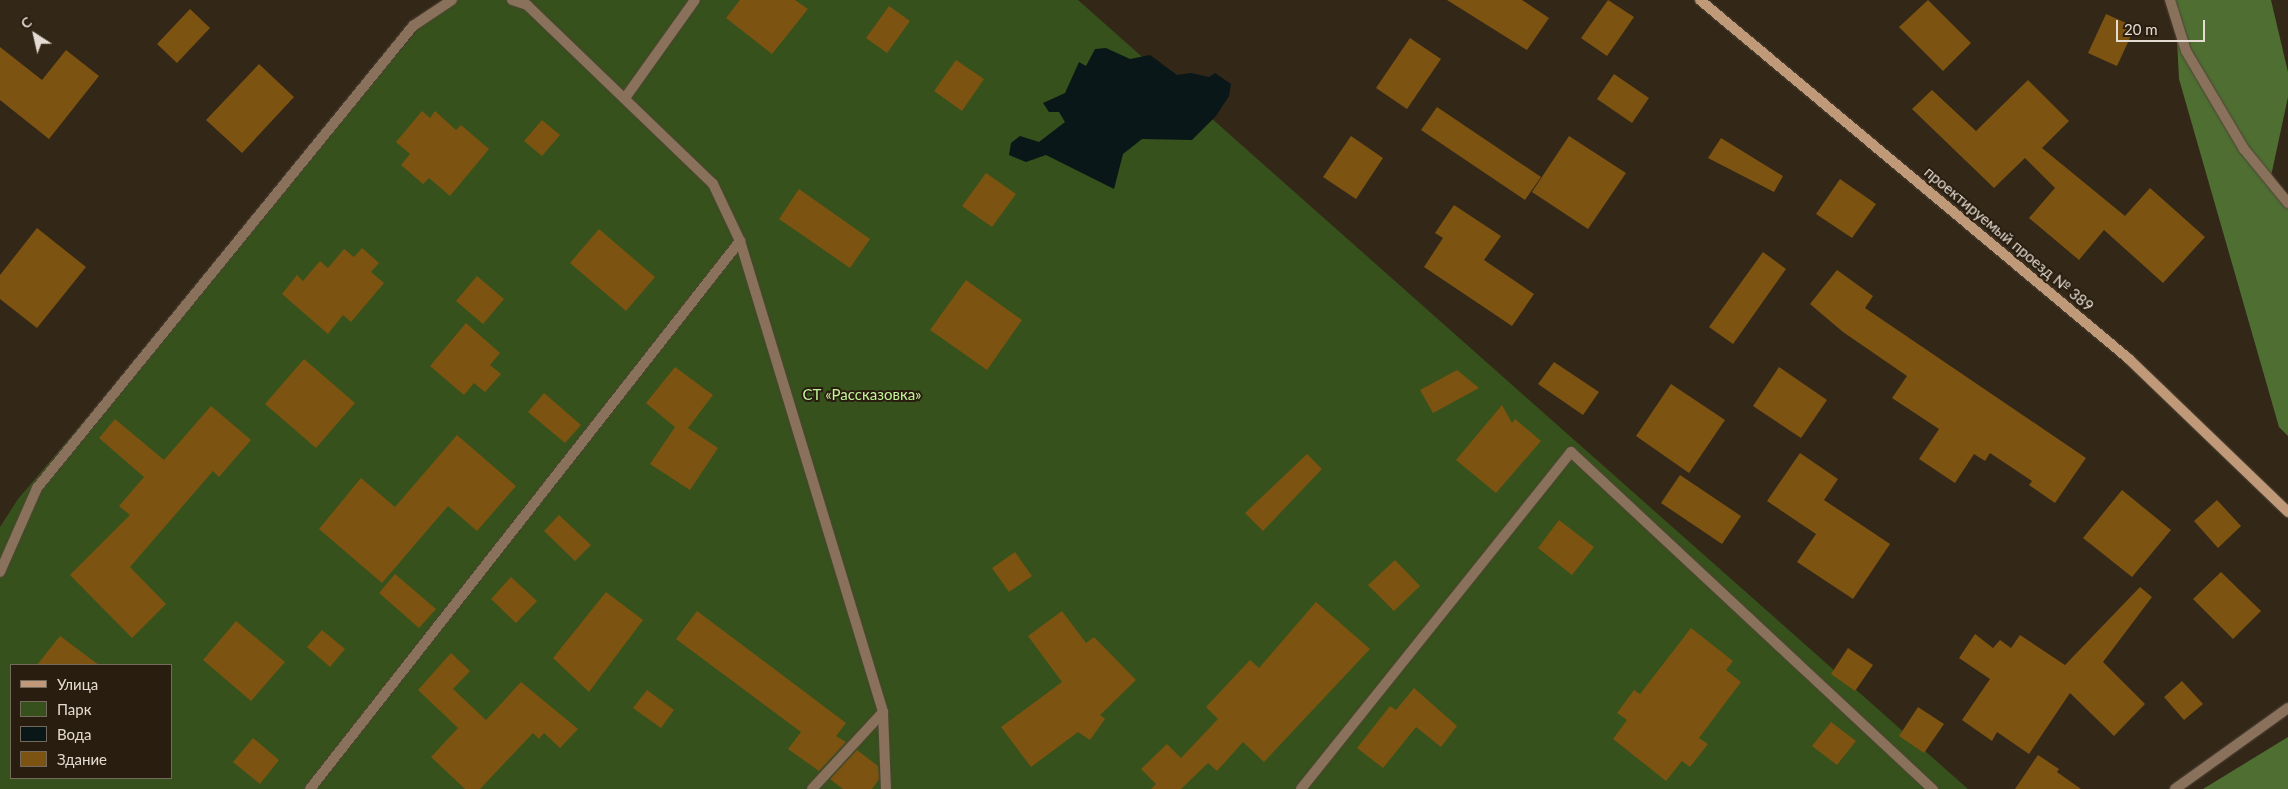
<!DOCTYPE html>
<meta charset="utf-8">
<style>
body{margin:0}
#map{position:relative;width:2288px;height:789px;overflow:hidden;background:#332718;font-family:Lato,sans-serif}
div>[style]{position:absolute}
.green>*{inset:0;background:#36511b}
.forest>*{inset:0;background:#4f6e32}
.water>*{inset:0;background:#091718}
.building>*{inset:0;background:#7d5311}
.roads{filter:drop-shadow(0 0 1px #4f4436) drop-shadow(0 0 1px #4f4436)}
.street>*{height:10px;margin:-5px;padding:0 5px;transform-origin:5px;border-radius:5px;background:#89715c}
.secondary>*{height:10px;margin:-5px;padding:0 5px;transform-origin:5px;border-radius:5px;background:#bf9978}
span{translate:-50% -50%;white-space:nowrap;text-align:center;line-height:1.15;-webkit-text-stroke:4px #291d0f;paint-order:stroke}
.street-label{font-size:15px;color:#e4dcd2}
.park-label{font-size:15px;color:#c3f49b}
.legend{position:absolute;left:10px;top:664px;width:162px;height:115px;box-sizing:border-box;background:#291d0f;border:1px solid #74695d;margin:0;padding:6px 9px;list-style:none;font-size:15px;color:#e4dcd2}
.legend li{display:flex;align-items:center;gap:10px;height:25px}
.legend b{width:25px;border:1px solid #74695d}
.north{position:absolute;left:10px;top:10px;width:50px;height:50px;-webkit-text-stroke:4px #291d0f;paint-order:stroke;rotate:325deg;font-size:14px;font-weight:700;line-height:20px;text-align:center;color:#e4dcd2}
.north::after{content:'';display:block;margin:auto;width:18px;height:22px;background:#e4dcd2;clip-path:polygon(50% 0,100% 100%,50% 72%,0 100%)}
.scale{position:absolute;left:2116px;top:20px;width:89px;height:22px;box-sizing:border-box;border:2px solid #e4dcd2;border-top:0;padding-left:6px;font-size:15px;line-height:18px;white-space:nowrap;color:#e4dcd2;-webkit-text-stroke:4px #291d0f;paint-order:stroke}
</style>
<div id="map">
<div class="green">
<i style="clip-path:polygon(evenodd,443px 0,1078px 0,1968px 789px,0 789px,0 527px,18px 499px,443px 0,11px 665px,171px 665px,171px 778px,11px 778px,11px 665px)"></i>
</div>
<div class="forest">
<i style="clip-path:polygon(2175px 0,2271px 0,2288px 72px,2288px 97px,2270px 181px,2288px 205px,2288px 436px,2279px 427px,2179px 79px)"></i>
<i style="clip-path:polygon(2288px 737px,2288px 789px,2203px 789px)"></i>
</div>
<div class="water">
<i style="clip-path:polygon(1106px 48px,1130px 59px,1150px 55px,1177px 75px,1191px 73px,1209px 77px,1215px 73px,1231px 84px,1229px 96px,1216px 116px,1192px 140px,1142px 139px,1123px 154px,1114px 189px,1046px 155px,1026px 162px,1009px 155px,1011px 143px,1020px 136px,1039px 142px,1065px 122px,1059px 112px,1049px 112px,1043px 103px,1065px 93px,1079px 62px,1086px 66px,1095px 49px)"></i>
</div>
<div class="building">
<i style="clip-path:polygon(740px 0,795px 0,808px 9px,772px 54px,726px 18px)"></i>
<i style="clip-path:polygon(1447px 0,1522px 0,1549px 18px,1527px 50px)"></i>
<i style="clip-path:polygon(1608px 0,1634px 17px,1607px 56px,1581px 38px)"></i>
<i style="clip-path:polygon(1928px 0,1971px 43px,1943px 71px,1899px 27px)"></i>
<i style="clip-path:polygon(889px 6px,910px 21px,887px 53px,866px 38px)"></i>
<i style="clip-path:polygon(190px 9px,210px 28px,177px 63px,157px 44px)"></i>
<i style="clip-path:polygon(2106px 14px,2135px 27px,2117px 66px,2088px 53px)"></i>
<i style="clip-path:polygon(1410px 38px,1441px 59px,1407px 109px,1376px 88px)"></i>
<i style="clip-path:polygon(0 47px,42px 80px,66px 50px,99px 76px,49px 139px,0 100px)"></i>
<i style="clip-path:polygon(956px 60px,984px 79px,962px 111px,934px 91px)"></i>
<i style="clip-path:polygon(259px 64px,294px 97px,242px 153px,206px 120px)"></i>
<i style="clip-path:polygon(1614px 74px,1649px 98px,1632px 123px,1597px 99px)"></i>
<i style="clip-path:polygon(2028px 80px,2069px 121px,2042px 148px,2125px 216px,2150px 188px,2205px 237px,2163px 283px,2104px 230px,2079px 260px,2029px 218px,2055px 188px,2025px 158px,1994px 188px,1912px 109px,1932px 90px,1976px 131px)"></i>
<i style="clip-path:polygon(1437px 107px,1541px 177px,1525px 200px,1421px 130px)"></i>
<i style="clip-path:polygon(422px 111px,430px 118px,435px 111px,456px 130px,461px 125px,489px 149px,450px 196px,429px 178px,423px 184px,401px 165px,410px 154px,396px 142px)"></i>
<i style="clip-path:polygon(542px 120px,560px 135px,542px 156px,524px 141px)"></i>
<i style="clip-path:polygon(1351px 136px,1383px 158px,1356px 199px,1323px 177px)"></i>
<i style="clip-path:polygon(1569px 136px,1626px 173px,1588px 229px,1532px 192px)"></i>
<i style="clip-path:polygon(1721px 138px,1783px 176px,1774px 192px,1708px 158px)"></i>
<i style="clip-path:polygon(986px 173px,1016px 194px,992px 227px,962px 206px)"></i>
<i style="clip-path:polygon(1840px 179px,1876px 204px,1852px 238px,1816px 214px)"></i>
<i style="clip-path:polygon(799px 189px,870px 239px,850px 268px,779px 219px)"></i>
<i style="clip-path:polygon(1454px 205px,1501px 236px,1484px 260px,1534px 294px,1512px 326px,1424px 267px,1443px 238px,1435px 233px)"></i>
<i style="clip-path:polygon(37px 228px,86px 267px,37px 328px,0 299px,0 275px)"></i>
<i style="clip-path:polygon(599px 229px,655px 277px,626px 311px,570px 263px)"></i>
<i style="clip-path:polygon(362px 248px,379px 263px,371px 272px,384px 283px,351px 322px,343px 315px,328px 334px,282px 294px,297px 275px,303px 281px,320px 261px,328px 268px,344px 249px,354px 257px)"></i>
<i style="clip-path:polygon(1763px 252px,1786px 269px,1733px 344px,1709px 327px)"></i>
<i style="clip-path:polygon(1837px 270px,1873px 296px,1865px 308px,2086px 458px,2055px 503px,2029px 485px,2032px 481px,1990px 453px,1985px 461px,1974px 454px,1955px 483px,1919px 459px,1939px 429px,1892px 398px,1907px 376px,1843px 332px,1810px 304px)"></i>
<i style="clip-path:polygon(477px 276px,504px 299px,483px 324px,456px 301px)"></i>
<i style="clip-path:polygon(966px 280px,1022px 320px,987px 370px,930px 330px)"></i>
<i style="clip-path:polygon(466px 323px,500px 353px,490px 365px,501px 374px,485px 392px,474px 383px,464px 395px,430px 366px)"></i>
<i style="clip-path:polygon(304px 359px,355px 403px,316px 448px,265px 404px)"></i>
<i style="clip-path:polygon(1554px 362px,1599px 392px,1583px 415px,1538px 384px)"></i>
<i style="clip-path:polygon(675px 367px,713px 395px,688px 428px,718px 448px,690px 490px,650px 464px,675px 427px,646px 403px)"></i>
<i style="clip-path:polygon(1779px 367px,1827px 400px,1801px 438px,1753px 406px)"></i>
<i style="clip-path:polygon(1457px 370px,1479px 388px,1433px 413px,1420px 390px)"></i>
<i style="clip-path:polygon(1671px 384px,1725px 420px,1689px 473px,1636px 436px)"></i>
<i style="clip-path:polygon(544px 393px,581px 425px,565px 443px,528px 412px)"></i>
<i style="clip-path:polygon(1502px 405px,1512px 423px,1515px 419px,1541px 441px,1496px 493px,1456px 460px)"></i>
<i style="clip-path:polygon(211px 406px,251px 440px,219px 477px,213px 471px,130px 567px,166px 604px,132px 638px,70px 575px,130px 515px,119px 506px,144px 477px,99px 438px,115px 419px,164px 460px)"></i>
<i style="clip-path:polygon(457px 435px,516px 486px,477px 531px,448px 506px,382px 583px,319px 529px,361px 478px,395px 507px)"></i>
<i style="clip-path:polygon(1800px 453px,1838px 479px,1824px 500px,1890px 544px,1853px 599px,1797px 562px,1816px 534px,1767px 501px)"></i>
<i style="clip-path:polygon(1307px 454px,1322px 469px,1263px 531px,1245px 513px)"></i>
<i style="clip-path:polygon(1680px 475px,1741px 516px,1722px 544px,1661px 503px)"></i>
<i style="clip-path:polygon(2122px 490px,2171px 530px,2132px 577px,2083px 538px)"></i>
<i style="clip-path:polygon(2217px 500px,2241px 526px,2218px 548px,2194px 521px)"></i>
<i style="clip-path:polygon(559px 515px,591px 545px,575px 561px,544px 531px)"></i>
<i style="clip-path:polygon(1559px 520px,1594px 547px,1572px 575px,1538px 548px)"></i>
<i style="clip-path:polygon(1015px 552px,1032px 576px,1009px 592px,992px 568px)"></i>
<i style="clip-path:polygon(1395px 560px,1420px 586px,1394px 611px,1368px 585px)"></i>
<i style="clip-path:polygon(2221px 572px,2261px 611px,2233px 639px,2193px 599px)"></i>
<i style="clip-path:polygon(395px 574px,436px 609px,419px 628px,379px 593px)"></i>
<i style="clip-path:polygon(511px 577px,537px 601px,516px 623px,491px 599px)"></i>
<i style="clip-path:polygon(2140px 587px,2152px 597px,2103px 662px,2145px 704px,2114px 736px,2070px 693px,2029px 754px,1997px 732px,1992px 741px,1962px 720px,1990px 679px,1959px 658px,1975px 634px,1993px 648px,2000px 640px,2011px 648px,2020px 635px,2065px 665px)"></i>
<i style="clip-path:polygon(606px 592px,643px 620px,589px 692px,553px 658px)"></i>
<i style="clip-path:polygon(1316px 602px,1370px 649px,1264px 762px,1243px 742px,1217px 771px,1208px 763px,1181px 789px,1151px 789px,1156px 784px,1141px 769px,1167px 744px,1181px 758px,1218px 719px,1206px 707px,1250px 660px,1259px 668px)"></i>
<i style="clip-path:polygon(697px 611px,846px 723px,836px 736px,846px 742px,819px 771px,788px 749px,801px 732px,676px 639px)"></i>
<i style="clip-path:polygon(1062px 611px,1086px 643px,1094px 637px,1136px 680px,1100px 715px,1105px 719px,1090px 740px,1078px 732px,1031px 767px,1001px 727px,1062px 682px,1028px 636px)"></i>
<i style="clip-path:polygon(236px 621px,285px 662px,251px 701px,203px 660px)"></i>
<i style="clip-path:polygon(1691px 628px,1733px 661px,1726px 670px,1741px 682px,1699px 738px,1708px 744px,1690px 767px,1682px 761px,1666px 781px,1613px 739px,1627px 720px,1617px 713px,1634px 690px,1640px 694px)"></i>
<i style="clip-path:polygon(322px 630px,345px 649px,330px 667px,307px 647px)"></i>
<i style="clip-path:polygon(60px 636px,99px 665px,37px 665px)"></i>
<i style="clip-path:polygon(1848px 648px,1873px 665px,1855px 691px,1831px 674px)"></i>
<i style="clip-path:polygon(451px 653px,470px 671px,453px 689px,486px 720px,521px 682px,578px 729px,560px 748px,544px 733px,539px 739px,533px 733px,480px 789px,465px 789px,431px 757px,458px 728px,418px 690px)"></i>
<i style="clip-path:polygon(2182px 681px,2203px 704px,2184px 720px,2164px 697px)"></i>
<i style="clip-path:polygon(1414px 688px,1457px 726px,1441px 747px,1416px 727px,1383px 768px,1357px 748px,1390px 706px,1396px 710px)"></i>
<i style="clip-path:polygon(647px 690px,674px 710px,661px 728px,633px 708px)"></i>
<i style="clip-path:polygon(1918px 707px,1944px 724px,1924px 753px,1899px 736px)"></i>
<i style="clip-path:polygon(1831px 722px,1856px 741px,1837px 765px,1812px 746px)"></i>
<i style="clip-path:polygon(253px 738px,279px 760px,260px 784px,233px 762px)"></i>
<i style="clip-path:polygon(857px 750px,878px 766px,879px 779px,872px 789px,843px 789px,830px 779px)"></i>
<i style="clip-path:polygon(2038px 755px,2059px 769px,2057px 772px,2081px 789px,2015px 789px)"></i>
</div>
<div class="roads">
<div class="street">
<i style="left:512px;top:0;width:16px;rotate:18deg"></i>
<i style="left:527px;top:5px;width:258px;rotate:43.9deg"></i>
<i style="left:713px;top:184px;width:63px;rotate:64.7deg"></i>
<i style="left:740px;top:241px;width:492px;rotate:73.1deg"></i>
<i style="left:883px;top:712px;width:77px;rotate:87.8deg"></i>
<i style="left:2170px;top:0;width:53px;rotate:72.6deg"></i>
<i style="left:2186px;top:51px;width:114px;rotate:59.4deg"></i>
<i style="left:2244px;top:149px;width:70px;rotate:50.8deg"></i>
<i style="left:625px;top:98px;width:120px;rotate:-54.5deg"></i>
<i style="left:0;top:572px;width:92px;rotate:-66.2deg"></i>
<i style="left:37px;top:488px;width:596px;rotate:-50.86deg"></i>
<i style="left:413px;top:26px;width:47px;rotate:-33.7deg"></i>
<i style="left:310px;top:789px;width:697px;rotate:-51.88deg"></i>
<i style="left:812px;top:789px;width:105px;rotate:-47.3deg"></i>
<i style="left:1301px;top:789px;width:432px;rotate:-51.3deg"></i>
<i style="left:1571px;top:452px;width:495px;rotate:43deg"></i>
<i style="left:2175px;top:789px;width:139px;rotate:-35.6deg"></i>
</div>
<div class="secondary">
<i style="left:1700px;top:0;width:559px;rotate:39.92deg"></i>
<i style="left:2129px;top:359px;width:221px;rotate:43.9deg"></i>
</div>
</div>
<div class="street-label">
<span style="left:2009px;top:239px;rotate:40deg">проектируемый проезд № 389</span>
</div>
<div class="park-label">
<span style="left:862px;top:395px">СТ «Рассказовка»</span>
</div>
<ul class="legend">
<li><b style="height:6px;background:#bf9978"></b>Улица</li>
<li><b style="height:14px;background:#36511b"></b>Парк</li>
<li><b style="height:14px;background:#091718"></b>Вода</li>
<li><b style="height:14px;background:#7d5311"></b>Здание</li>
</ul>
<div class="north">С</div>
<div class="scale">20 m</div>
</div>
